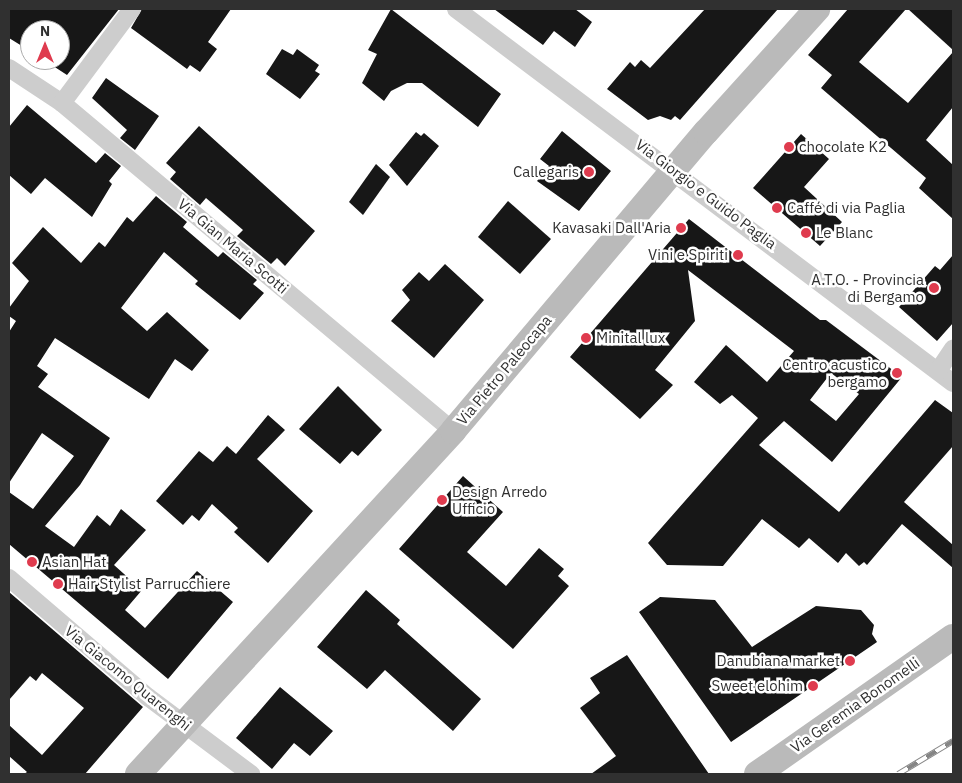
<!DOCTYPE html>
<meta charset="utf-8">
<style>
body{margin:0}
#map{position:relative;width:962px;height:783px;overflow:hidden;background:#fff;font-family:"IBM Plex Sans",sans-serif}
div>[style]{position:absolute}
.building>*{inset:0;background:#171717}
.minor>*{height:18px;margin:-9px;padding:0 9px;transform-origin:9px;border-radius:9px;background:#cdcdcd}
.secondary>*{height:26px;margin:-13px;padding:0 13px;transform-origin:13px;border-radius:13px;background:#bababa}
.rail>*{height:5.5px;margin-top:-2.75px;transform-origin:0;background:repeating-linear-gradient(90deg,#fff 0 11px,#858585 0 22px);box-sizing:border-box;border-block:1px solid #858585}
.dots>*{width:14px;height:14px;translate:-50% -50%;box-sizing:border-box;border:2px solid #fff;border-radius:50%}
span{translate:-50% -50%;white-space:nowrap;text-align:center;line-height:1.15;-webkit-text-stroke:5px #fff;paint-order:stroke}
.poi-label{font-size:15px;color:#303030}
.left{translate:0 -50%;text-align:left}
.right{translate:-100% -50%;text-align:right}
.street-label{font-size:15px;color:#303030}
.frame{position:absolute;inset:0;border:10px solid #303030;pointer-events:none}
.north{position:absolute;left:20px;top:20px;width:50px;height:50px;box-sizing:border-box;background:#fff;border:1px solid #acacac;border-radius:50%;rotate:0deg;font-size:14px;font-weight:700;line-height:20px;text-align:center;color:#303030}
.north::after{content:'';display:block;margin:auto;width:18px;height:22px;background:#df3b4e;clip-path:polygon(50% 0,100% 100%,50% 72%,0 100%)}
</style>
<div id="map">
<div class="building">
<i style="clip-path:polygon(9px 9px,119px 9px,67px 75px,44px 60px,60px 60px,60px 30px,30px 30px,30px 51px,9px 38px)"></i>
<i style="clip-path:polygon(142px 9px,231px 9px,208px 42px,217px 49px,200px 72px,190px 65px,187px 69px,131px 28px)"></i>
<i style="clip-path:polygon(391px 9px,501px 94px,478px 127px,422px 83px,407px 83px,391px 91px,384px 101px,362px 83px,377px 54px,368px 50px)"></i>
<i style="clip-path:polygon(494px 9px,575px 9px,592px 22px,575px 47px,554px 31px,543px 45px)"></i>
<i style="clip-path:polygon(705px 9px,778px 9px,680px 120px,675px 116px,671px 120px,660px 116px,648px 120px,607px 89px,630px 62px,635px 67px,641px 60px,650px 68px)"></i>
<i style="clip-path:polygon(848px 9px,906px 9px,859px 62px,908px 103px,953px 52px,953px 107px,926px 140px,953px 165px,953px 219px,919px 188px,926px 178px,821px 88px,832px 75px,808px 55px)"></i>
<i style="clip-path:polygon(908px 9px,953px 9px,953px 50px)"></i>
<i style="clip-path:polygon(282px 49px,293px 55px,297px 49px,319px 65px,315px 71px,320px 74px,300px 99px,266px 74px)"></i>
<i style="clip-path:polygon(106px 78px,159px 116px,135px 150px,120px 138px,127px 130px,92px 98px)"></i>
<i style="clip-path:polygon(27px 105px,96px 163px,105px 153px,121px 166px,109px 181px,112px 184px,92px 217px,45px 178px,31px 194px,9px 175px,9px 127px)"></i>
<i style="clip-path:polygon(199px 126px,315px 231px,285px 266px,277px 258px,271px 264px,237px 236px,243px 230px,206px 198px,200px 205px,170px 179px,176px 172px,166px 163px)"></i>
<i style="clip-path:polygon(562px 131px,611px 171px,579px 211px,537px 181px,549px 166px,540px 159px)"></i>
<i style="clip-path:polygon(416px 132px,421px 136px,424px 133px,439px 146px,407px 186px,389px 165px)"></i>
<i style="clip-path:polygon(801px 134px,829px 159px,804px 187px,842px 222px,820px 246px,753px 188px)"></i>
<i style="clip-path:polygon(376px 164px,390px 177px,363px 215px,349px 202px)"></i>
<i style="clip-path:polygon(156px 196px,187px 222px,183px 227px,218px 257px,223px 252px,257px 280px,253px 284px,264px 293px,240px 320px,195px 284px,198px 281px,164px 252px,121px 308px,147px 331px,167px 312px,209px 350px,192px 371px,175px 359px,149px 399px,55px 338px,37px 366px,48px 374px,38px 387px,110px 438px,80px 485px,45px 526px,74px 547px,97px 515px,110px 526px,121px 509px,146px 530px,114px 565px,142px 590px,125px 610px,145px 628px,197px 571px,233px 602px,168px 679px,9px 544px,9px 492px,33px 509px,74px 456px,42px 433px,9px 483px,9px 332px,16px 321px,9px 316px,9px 308px,29px 281px,12px 263px,43px 227px,81px 263px,99px 242px,105px 247px,127px 217px,133px 222px)"></i>
<i style="clip-path:polygon(508px 201px,551px 239px,520px 274px,478px 237px)"></i>
<i style="clip-path:polygon(evenodd,689px 219px,820px 320px,826px 320px,902px 377px,832px 462px,784px 421px,759px 445px,839px 512px,935px 400px,953px 413px,953px 446px,904px 502px,953px 545px,953px 568px,902px 524px,867px 565px,864px 562px,859px 566px,846px 553px,838px 563px,809px 538px,799px 548px,762px 519px,723px 566px,667px 565px,648px 543px,758px 418px,732px 395px,720px 404px,694px 382px,726px 345px,767px 382px,794px 351px,688px 270px,695px 321px,655px 370px,673px 385px,640px 419px,570px 357px,689px 219px,831px 373px,859px 394px,836px 421px,810px 400px,831px 373px)"></i>
<i style="clip-path:polygon(953px 255px,953px 323px,937px 341px,899px 307px,935px 266px,940px 270px)"></i>
<i style="clip-path:polygon(445px 264px,484px 300px,434px 358px,391px 321px,410px 300px,402px 290px,419px 272px,429px 281px)"></i>
<i style="clip-path:polygon(338px 386px,382px 430px,358px 456px,352px 451px,340px 464px,299px 429px)"></i>
<i style="clip-path:polygon(268px 415px,285px 430px,257px 459px,313px 511px,268px 563px,234px 532px,238px 528px,212px 504px,199px 521px,192px 515px,183px 525px,156px 501px,199px 451px,213px 462px,227px 446px,236px 454px)"></i>
<i style="clip-path:polygon(463px 476px,503px 512px,467px 552px,506px 586px,539px 548px,564px 569px,558px 576px,569px 586px,513px 649px,399px 549px)"></i>
<i style="clip-path:polygon(366px 590px,400px 620px,397px 624px,481px 699px,453px 731px,385px 670px,367px 689px,317px 647px)"></i>
<i style="clip-path:polygon(9px 592px,143px 707px,85px 774px,24px 774px,27px 772px,9px 756px,9px 725px,42px 755px,84px 708px,42px 673px,36px 681px,30px 676px,9px 700px)"></i>
<i style="clip-path:polygon(660px 597px,715px 600px,752px 647px,816px 606px,861px 610px,874px 625px,872px 634px,877px 642px,731px 742px,639px 612px)"></i>
<i style="clip-path:polygon(627px 655px,709px 774px,591px 774px,616px 756px,580px 708px,600px 693px,590px 678px)"></i>
<i style="clip-path:polygon(280px 687px,333px 731px,310px 756px,294px 743px,272px 769px,236px 738px)"></i>
</div>
<div class="minor">
<i style="left:456px;top:9px;width:622px;rotate:36.96deg"></i>
<i style="left:9px;top:68px;width:64px;rotate:33.4deg"></i>
<i style="left:62px;top:103px;width:510px;rotate:39.99deg"></i>
<i style="left:62px;top:103px;width:117px;rotate:-53.3deg"></i>
<i style="left:938px;top:371px;width:27px;rotate:-56deg"></i>
<i style="left:9px;top:578px;width:183px;rotate:40.6deg"></i>
<i style="left:148px;top:697px;width:129px;rotate:36.8deg"></i>
</div>
<div class="secondary">
<i style="left:138px;top:774px;width:466px;rotate:-47.4deg"></i>
<i style="left:453px;top:431px;width:392px;rotate:-49.8deg"></i>
<i style="left:706px;top:132px;width:166px;rotate:-47.9deg"></i>
<i style="left:757px;top:774px;width:239px;rotate:-35deg"></i>
</div>
<div class="rail">
<i style="left:898px;top:774px;width:64px;rotate:-31deg"></i>
</div>
<div class="dots">
<i style="left:789px;top:147px;background:#df3b4e"></i>
<i style="left:589px;top:172px;background:#df3b4e"></i>
<i style="left:777px;top:208px;background:#df3b4e"></i>
<i style="left:681px;top:228px;background:#df3b4e"></i>
<i style="left:806px;top:233px;background:#df3b4e"></i>
<i style="left:738px;top:255px;background:#df3b4e"></i>
<i style="left:934px;top:288px;background:#df3b4e"></i>
<i style="left:586px;top:338px;background:#df3b4e"></i>
<i style="left:897px;top:373px;background:#df3b4e"></i>
<i style="left:442px;top:500px;background:#df3b4e"></i>
<i style="left:32px;top:562px;background:#df3b4e"></i>
<i style="left:58px;top:584px;background:#df3b4e"></i>
<i style="left:850px;top:661px;background:#df3b4e"></i>
<i style="left:813px;top:686px;background:#df3b4e"></i>
</div>
<div class="poi-label">
<span class="left" style="left:799px;top:147px">chocolate K2</span>
<span class="right" style="left:579px;top:172px">Callegaris</span>
<span class="left" style="left:787px;top:208px">Caffé di via Paglia</span>
<span class="right" style="left:671px;top:228px">Kavasaki Dall'Aria</span>
<span class="left" style="left:816px;top:233px">Le Blanc</span>
<span class="right" style="left:728px;top:255px">Vini e Spiriti</span>
<span class="right" style="left:924px;top:288px">A.T.O. - Provincia<br>di Bergamo</span>
<span class="left" style="left:596px;top:338px">Minital lux</span>
<span class="right" style="left:887px;top:373px">Centro acustico<br>bergamo</span>
<span class="left" style="left:452px;top:500px">Design Arredo<br>Ufficio</span>
<span class="left" style="left:42px;top:562px">Asian Hat</span>
<span class="left" style="left:68px;top:584px">Hair Stylist Parrucchiere</span>
<span class="right" style="left:840px;top:661px">Danubiana market</span>
<span class="right" style="left:803px;top:686px">Sweet elohim</span>
</div>
<div class="street-label">
<span style="left:706px;top:194px;rotate:37deg">Via Giorgio e Guido Paglia</span>
<span style="left:233px;top:246px;rotate:40deg">Via Gian Maria Scotti</span>
<span style="left:504px;top:370px;rotate:-50deg">Via Pietro Paleocapa</span>
<span style="left:128px;top:678px;rotate:39deg">Via Giacomo Quarenghi</span>
<span style="left:855px;top:705px;rotate:-35deg">Via Geremia Bonomelli</span>
</div>
<div class="frame"></div>
<div class="north">N</div>
</div>
